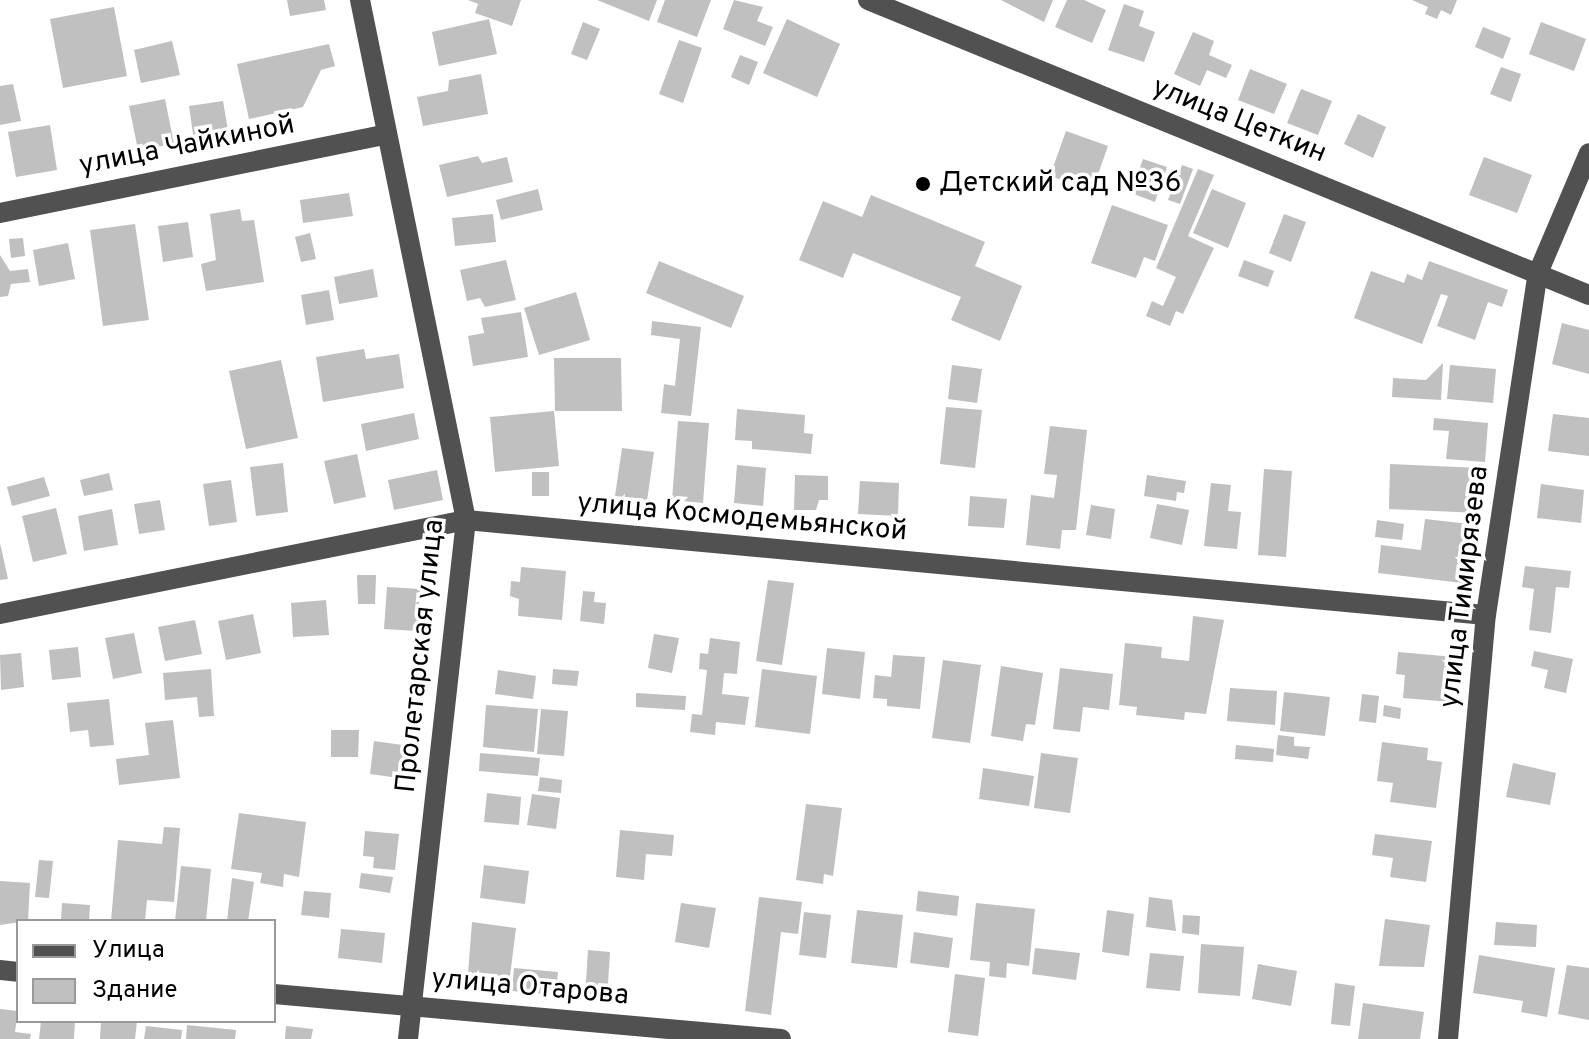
<!DOCTYPE html>
<meta charset="utf-8">
<style>
body{margin:0}
#map{position:relative;width:1589px;height:1039px;overflow:hidden;background:#fff;font-family:Overpass,sans-serif}
div>[style]{position:absolute}
.building>*{inset:0;background:#c0c0c0}
.minor>*{height:20px;margin:-10px;padding:0 10px;transform-origin:10px;border-radius:10px;background:#515151}
.dots>*{width:22px;height:22px;translate:-50% -50%;box-sizing:border-box;border:4px solid #fff;border-radius:50%}
span{translate:-50% -50%;white-space:nowrap;text-align:center;line-height:1.15;-webkit-text-stroke:7px #fff;paint-order:stroke}
.street-label{font-size:28px;color:#000}
.poi-label{font-size:28px;color:#000}
.left{translate:0 -50%;text-align:left}
.legend{position:absolute;left:16px;top:919px;width:260px;height:104px;box-sizing:border-box;background:#fff;border:2px solid #999;margin:0;padding:10px 14px;list-style:none;font-size:24px;color:#000}
.legend li{display:flex;align-items:center;gap:16px;height:40px}
.legend b{width:40px;border:2px solid #999}
</style>
<div id="map">
<div class="building">
<i style="clip-path:polygon(287px 0,324px 0,326px 10px,290px 16px)"></i>
<i style="clip-path:polygon(468px 0,521px 0,512px 26px,475px 13px,478px 4px)"></i>
<i style="clip-path:polygon(597px 0,657px 0,649px 21px)"></i>
<i style="clip-path:polygon(665px 0,711px 0,697px 37px,657px 22px)"></i>
<i style="clip-path:polygon(734px 0,763px 7px,757px 21px,773px 27px,765px 46px,723px 29px)"></i>
<i style="clip-path:polygon(1001px 0,1053px 0,1044px 22px)"></i>
<i style="clip-path:polygon(1067px 0,1084px 0,1106px 10px,1092px 43px,1055px 27px)"></i>
<i style="clip-path:polygon(1412px 0,1457px 0,1451px 15px,1441px 10px,1437px 19px,1425px 14px,1428px 7px)"></i>
<i style="clip-path:polygon(1124px 4px,1144px 11px,1139px 26px,1155px 32px,1144px 62px,1108px 50px)"></i>
<i style="clip-path:polygon(114px 7px,127px 76px,63px 88px,50px 19px)"></i>
<i style="clip-path:polygon(489px 19px,497px 54px,439px 66px,432px 32px)"></i>
<i style="clip-path:polygon(787px 19px,840px 44px,817px 97px,763px 73px)"></i>
<i style="clip-path:polygon(583px 22px,600px 29px,587px 60px,571px 54px)"></i>
<i style="clip-path:polygon(1541px 22px,1586px 39px,1574px 71px,1529px 54px)"></i>
<i style="clip-path:polygon(1483px 27px,1511px 38px,1503px 59px,1475px 47px)"></i>
<i style="clip-path:polygon(1193px 32px,1214px 41px,1209px 55px,1232px 65px,1226px 78px,1207px 70px,1200px 86px,1174px 74px)"></i>
<i style="clip-path:polygon(679px 40px,702px 48px,683px 103px,659px 94px)"></i>
<i style="clip-path:polygon(172px 41px,180px 75px,141px 83px,134px 50px)"></i>
<i style="clip-path:polygon(329px 44px,335px 66px,321px 70px,303px 107px,249px 119px,237px 64px)"></i>
<i style="clip-path:polygon(740px 55px,758px 62px,749px 85px,731px 77px)"></i>
<i style="clip-path:polygon(1501px 67px,1521px 74px,1511px 102px,1490px 94px)"></i>
<i style="clip-path:polygon(1250px 69px,1287px 84px,1274px 114px,1238px 100px)"></i>
<i style="clip-path:polygon(481px 74px,488px 114px,423px 126px,417px 97px,448px 91px,449px 80px)"></i>
<i style="clip-path:polygon(13px 84px,21px 121px,0 125px,0 86px)"></i>
<i style="clip-path:polygon(1301px 89px,1332px 101px,1318px 135px,1287px 123px)"></i>
<i style="clip-path:polygon(165px 99px,174px 144px,138px 150px,129px 106px)"></i>
<i style="clip-path:polygon(223px 101px,229px 136px,194px 141px,189px 106px)"></i>
<i style="clip-path:polygon(1358px 114px,1386px 127px,1373px 158px,1344px 144px)"></i>
<i style="clip-path:polygon(50px 125px,57px 170px,16px 177px,8px 132px)"></i>
<i style="clip-path:polygon(1066px 131px,1108px 146px,1092px 191px,1050px 176px)"></i>
<i style="clip-path:polygon(478px 156px,482px 163px,507px 157px,513px 182px,447px 197px,439px 165px)"></i>
<i style="clip-path:polygon(1484px 157px,1532px 175px,1517px 213px,1469px 195px)"></i>
<i style="clip-path:polygon(1143px 159px,1167px 167px,1155px 202px,1131px 193px)"></i>
<i style="clip-path:polygon(1182px 165px,1193px 169px,1180px 204px,1168px 200px)"></i>
<i style="clip-path:polygon(1198px 169px,1214px 175px,1188px 236px,1214px 248px,1183px 314px,1176px 311px,1170px 326px,1146px 316px,1152px 301px,1163px 306px,1176px 277px,1156px 268px)"></i>
<i style="clip-path:polygon(538px 189px,543px 210px,501px 220px,496px 200px)"></i>
<i style="clip-path:polygon(1212px 189px,1246px 203px,1228px 248px,1193px 233px)"></i>
<i style="clip-path:polygon(349px 193px,353px 216px,303px 223px,300px 200px)"></i>
<i style="clip-path:polygon(871px 195px,985px 242px,975px 266px,1022px 286px,1000px 341px,951px 320px,961px 297px,853px 253px,843px 278px,799px 260px,823px 201px,862px 217px)"></i>
<i style="clip-path:polygon(1112px 205px,1168px 225px,1155px 261px,1144px 257px,1136px 278px,1091px 263px)"></i>
<i style="clip-path:polygon(240px 209px,242px 221px,254px 220px,264px 282px,206px 291px,201px 264px,216px 260px,210px 214px)"></i>
<i style="clip-path:polygon(493px 214px,496px 242px,455px 246px,452px 218px)"></i>
<i style="clip-path:polygon(1284px 214px,1306px 222px,1291px 262px,1269px 253px)"></i>
<i style="clip-path:polygon(188px 222px,193px 257px,163px 262px,158px 226px)"></i>
<i style="clip-path:polygon(135px 224px,149px 320px,103px 326px,90px 230px)"></i>
<i style="clip-path:polygon(310px 233px,316px 259px,301px 262px,295px 237px)"></i>
<i style="clip-path:polygon(23px 238px,25px 256px,11px 258px,9px 239px)"></i>
<i style="clip-path:polygon(68px 243px,75px 279px,39px 286px,33px 250px)"></i>
<i style="clip-path:polygon(0 255px,10px 271px,28px 269px,30px 282px,11px 284px,8px 296px,0 297px)"></i>
<i style="clip-path:polygon(506px 260px,516px 300px,485px 307px,480px 298px,467px 301px,460px 270px)"></i>
<i style="clip-path:polygon(1244px 260px,1274px 271px,1268px 287px,1238px 276px)"></i>
<i style="clip-path:polygon(659px 261px,744px 296px,731px 328px,646px 293px)"></i>
<i style="clip-path:polygon(1429px 261px,1508px 290px,1502px 307px,1488px 302px,1475px 340px,1437px 326px,1448px 296px,1441px 294px,1422px 344px,1354px 318px,1371px 271px,1404px 283px,1407px 274px,1422px 280px)"></i>
<i style="clip-path:polygon(373px 269px,378px 297px,339px 304px,334px 277px)"></i>
<i style="clip-path:polygon(329px 290px,334px 320px,306px 325px,301px 295px)"></i>
<i style="clip-path:polygon(576px 292px,590px 340px,539px 355px,524px 308px)"></i>
<i style="clip-path:polygon(521px 312px,528px 357px,473px 366px,468px 336px,484px 333px,481px 318px)"></i>
<i style="clip-path:polygon(652px 321px,701px 327px,691px 416px,661px 413px,664px 384px,675px 386px,680px 339px,651px 335px)"></i>
<i style="clip-path:polygon(1562px 323px,1589px 330px,1589px 374px,1552px 364px)"></i>
<i style="clip-path:polygon(364px 349px,366px 359px,399px 354px,404px 388px,323px 402px,316px 357px)"></i>
<i style="clip-path:polygon(554px 358px,621px 358px,622px 411px,555px 411px)"></i>
<i style="clip-path:polygon(281px 360px,298px 438px,246px 449px,229px 371px)"></i>
<i style="clip-path:polygon(1443px 363px,1441px 400px,1392px 397px,1393px 378px,1426px 380px)"></i>
<i style="clip-path:polygon(952px 365px,982px 369px,977px 403px,948px 399px)"></i>
<i style="clip-path:polygon(1450px 365px,1496px 369px,1493px 403px,1447px 399px)"></i>
<i style="clip-path:polygon(946px 407px,982px 410px,975px 468px,940px 464px)"></i>
<i style="clip-path:polygon(737px 409px,805px 415px,804px 433px,813px 434px,811px 454px,752px 449px,752px 441px,735px 440px)"></i>
<i style="clip-path:polygon(554px 411px,559px 466px,495px 472px,490px 417px)"></i>
<i style="clip-path:polygon(414px 413px,419px 439px,366px 451px,361px 424px)"></i>
<i style="clip-path:polygon(1553px 414px,1589px 418px,1589px 456px,1548px 451px)"></i>
<i style="clip-path:polygon(1434px 418px,1488px 423px,1485px 462px,1446px 459px,1449px 431px,1433px 430px)"></i>
<i style="clip-path:polygon(678px 421px,709px 423px,703px 503px,672px 500px)"></i>
<i style="clip-path:polygon(1050px 426px,1087px 430px,1076px 530px,1062px 530px,1060px 549px,1026px 545px,1031px 495px,1054px 498px,1057px 475px,1044px 474px)"></i>
<i style="clip-path:polygon(622px 448px,654px 452px,647px 501px,615px 496px)"></i>
<i style="clip-path:polygon(357px 454px,366px 497px,334px 504px,324px 461px)"></i>
<i style="clip-path:polygon(283px 463px,288px 512px,256px 516px,250px 467px)"></i>
<i style="clip-path:polygon(1390px 464px,1480px 468px,1479px 513px,1389px 509px)"></i>
<i style="clip-path:polygon(737px 465px,766px 468px,763px 506px,734px 503px)"></i>
<i style="clip-path:polygon(1264px 469px,1292px 471px,1286px 557px,1258px 555px)"></i>
<i style="clip-path:polygon(437px 470px,443px 500px,394px 510px,388px 480px)"></i>
<i style="clip-path:polygon(532px 472px,549px 472px,549px 496px,532px 496px)"></i>
<i style="clip-path:polygon(109px 473px,113px 490px,84px 496px,80px 480px)"></i>
<i style="clip-path:polygon(795px 475px,828px 476px,828px 500px,819px 500px,816px 510px,794px 510px)"></i>
<i style="clip-path:polygon(1147px 475px,1186px 481px,1184px 493px,1177px 492px,1176px 501px,1144px 496px)"></i>
<i style="clip-path:polygon(44px 477px,50px 496px,12px 506px,7px 487px)"></i>
<i style="clip-path:polygon(231px 480px,237px 522px,209px 526px,203px 484px)"></i>
<i style="clip-path:polygon(860px 481px,899px 483px,898px 516px,858px 514px)"></i>
<i style="clip-path:polygon(1211px 483px,1231px 485px,1228px 511px,1241px 512px,1237px 549px,1204px 546px)"></i>
<i style="clip-path:polygon(1541px 484px,1584px 490px,1581px 523px,1537px 518px)"></i>
<i style="clip-path:polygon(970px 496px,1007px 499px,1004px 528px,968px 526px)"></i>
<i style="clip-path:polygon(160px 500px,165px 530px,139px 534px,134px 504px)"></i>
<i style="clip-path:polygon(1157px 504px,1189px 510px,1182px 545px,1150px 538px)"></i>
<i style="clip-path:polygon(1091px 505px,1115px 509px,1111px 539px,1086px 535px)"></i>
<i style="clip-path:polygon(56px 508px,67px 554px,33px 562px,22px 516px)"></i>
<i style="clip-path:polygon(112px 509px,118px 545px,84px 551px,78px 516px)"></i>
<i style="clip-path:polygon(1425px 519px,1478px 525px,1471px 584px,1378px 573px,1381px 545px,1421px 550px)"></i>
<i style="clip-path:polygon(1377px 520px,1404px 524px,1402px 540px,1375px 537px)"></i>
<i style="clip-path:polygon(0 543px,8px 579px,0 580px)"></i>
<i style="clip-path:polygon(1525px 566px,1571px 571px,1569px 588px,1556px 587px,1551px 633px,1529px 630px,1534px 589px,1522px 587px)"></i>
<i style="clip-path:polygon(521px 567px,566px 571px,562px 620px,518px 616px,519px 599px,510px 596px,511px 581px,520px 582px)"></i>
<i style="clip-path:polygon(357px 575px,376px 575px,375px 604px,358px 604px)"></i>
<i style="clip-path:polygon(768px 580px,794px 583px,782px 665px,756px 661px)"></i>
<i style="clip-path:polygon(387px 587px,420px 589px,417px 631px,384px 629px)"></i>
<i style="clip-path:polygon(583px 591px,595px 592px,594px 602px,606px 603px,604px 624px,580px 621px)"></i>
<i style="clip-path:polygon(326px 600px,329px 635px,293px 637px,291px 603px)"></i>
<i style="clip-path:polygon(253px 614px,261px 653px,226px 660px,218px 621px)"></i>
<i style="clip-path:polygon(1193px 616px,1224px 620px,1206px 714px,1185px 712px,1184px 720px,1136px 715px,1137px 707px,1119px 705px,1125px 643px,1162px 647px,1161px 658px,1189px 661px)"></i>
<i style="clip-path:polygon(195px 620px,202px 654px,165px 661px,158px 627px)"></i>
<i style="clip-path:polygon(134px 633px,142px 673px,113px 679px,105px 638px)"></i>
<i style="clip-path:polygon(654px 634px,679px 638px,672px 673px,648px 668px)"></i>
<i style="clip-path:polygon(710px 638px,740px 642px,737px 674px,724px 673px,722px 694px,749px 697px,745px 725px,716px 722px,715px 735px,690px 732px,692px 714px,702px 715px,707px 670px,699px 669px,700px 653px,708px 654px)"></i>
<i style="clip-path:polygon(78px 647px,81px 677px,52px 680px,49px 650px)"></i>
<i style="clip-path:polygon(827px 648px,865px 652px,860px 699px,822px 694px)"></i>
<i style="clip-path:polygon(1534px 651px,1573px 659px,1566px 693px,1544px 688px,1548px 670px,1531px 666px)"></i>
<i style="clip-path:polygon(1398px 652px,1455px 657px,1451px 702px,1403px 698px,1405px 675px,1396px 674px)"></i>
<i style="clip-path:polygon(21px 653px,24px 687px,1px 690px,0 655px)"></i>
<i style="clip-path:polygon(893px 655px,925px 657px,920px 709px,887px 706px,887px 699px,873px 698px,875px 675px,891px 677px)"></i>
<i style="clip-path:polygon(943px 660px,981px 665px,970px 743px,932px 738px)"></i>
<i style="clip-path:polygon(1001px 666px,1043px 673px,1035px 725px,1026px 724px,1023px 741px,991px 736px)"></i>
<i style="clip-path:polygon(1060px 668px,1113px 674px,1109px 710px,1083px 707px,1080px 732px,1053px 729px)"></i>
<i style="clip-path:polygon(211px 669px,214px 716px,199px 717px,197px 697px,165px 700px,163px 673px)"></i>
<i style="clip-path:polygon(553px 669px,579px 671px,577px 686px,552px 684px)"></i>
<i style="clip-path:polygon(762px 669px,817px 676px,810px 734px,755px 727px)"></i>
<i style="clip-path:polygon(498px 670px,536px 676px,533px 699px,495px 694px)"></i>
<i style="clip-path:polygon(1230px 688px,1277px 691px,1275px 725px,1227px 721px)"></i>
<i style="clip-path:polygon(1284px 692px,1330px 697px,1325px 736px,1280px 731px)"></i>
<i style="clip-path:polygon(636px 693px,686px 696px,685px 710px,636px 707px)"></i>
<i style="clip-path:polygon(1362px 694px,1379px 696px,1376px 723px,1359px 721px)"></i>
<i style="clip-path:polygon(109px 699px,114px 745px,90px 747px,88px 730px,70px 732px,67px 703px)"></i>
<i style="clip-path:polygon(486px 705px,538px 709px,534px 752px,483px 747px)"></i>
<i style="clip-path:polygon(1384px 705px,1401px 708px,1400px 719px,1383px 716px)"></i>
<i style="clip-path:polygon(541px 709px,568px 711px,564px 756px,537px 754px)"></i>
<i style="clip-path:polygon(173px 720px,180px 778px,119px 785px,116px 759px,149px 755px,145px 723px)"></i>
<i style="clip-path:polygon(331px 730px,359px 730px,358px 757px,331px 757px)"></i>
<i style="clip-path:polygon(1278px 735px,1294px 737px,1294px 746px,1310px 747px,1308px 759px,1276px 755px)"></i>
<i style="clip-path:polygon(374px 741px,410px 746px,406px 779px,370px 774px)"></i>
<i style="clip-path:polygon(1382px 742px,1428px 748px,1427px 760px,1442px 762px,1436px 808px,1390px 802px,1393px 783px,1377px 781px)"></i>
<i style="clip-path:polygon(1236px 745px,1274px 749px,1273px 762px,1235px 759px)"></i>
<i style="clip-path:polygon(480px 753px,540px 758px,538px 776px,479px 771px)"></i>
<i style="clip-path:polygon(1041px 753px,1078px 758px,1070px 813px,1034px 808px)"></i>
<i style="clip-path:polygon(1513px 763px,1556px 773px,1550px 805px,1506px 797px)"></i>
<i style="clip-path:polygon(983px 768px,1034px 776px,1029px 806px,979px 799px)"></i>
<i style="clip-path:polygon(540px 777px,562px 780px,561px 793px,538px 791px)"></i>
<i style="clip-path:polygon(487px 793px,521px 797px,519px 825px,484px 822px)"></i>
<i style="clip-path:polygon(532px 794px,560px 798px,556px 829px,527px 825px)"></i>
<i style="clip-path:polygon(806px 804px,842px 808px,833px 876px,824px 874px,823px 884px,796px 880px)"></i>
<i style="clip-path:polygon(239px 813px,306px 822px,299px 877px,284px 874px,283px 887px,260px 883px,262px 873px,231px 869px)"></i>
<i style="clip-path:polygon(164px 827px,180px 828px,174px 902px,147px 900px,145px 921px,111px 921px,118px 840px,162px 844px)"></i>
<i style="clip-path:polygon(620px 830px,674px 835px,672px 856px,646px 854px,644px 880px,616px 877px)"></i>
<i style="clip-path:polygon(365px 831px,399px 834px,395px 870px,373px 868px,374px 857px,363px 856px)"></i>
<i style="clip-path:polygon(1375px 834px,1432px 841px,1426px 882px,1390px 877px,1393px 858px,1372px 855px)"></i>
<i style="clip-path:polygon(39px 860px,53px 861px,49px 898px,35px 897px)"></i>
<i style="clip-path:polygon(484px 865px,529px 871px,525px 904px,480px 898px)"></i>
<i style="clip-path:polygon(181px 866px,211px 869px,206px 921px,175px 921px)"></i>
<i style="clip-path:polygon(361px 873px,393px 877px,390px 893px,359px 888px)"></i>
<i style="clip-path:polygon(232px 878px,254px 882px,248px 921px,227px 921px)"></i>
<i style="clip-path:polygon(0 881px,30px 883px,28px 921px,0 925px)"></i>
<i style="clip-path:polygon(304px 891px,331px 893px,329px 918px,301px 915px)"></i>
<i style="clip-path:polygon(918px 891px,959px 896px,957px 916px,916px 911px)"></i>
<i style="clip-path:polygon(759px 897px,802px 902px,798px 934px,781px 932px,771px 1015px,745px 1011px)"></i>
<i style="clip-path:polygon(1149px 897px,1172px 900px,1176px 931px,1146px 927px)"></i>
<i style="clip-path:polygon(62px 903px,90px 905px,89px 921px,61px 921px)"></i>
<i style="clip-path:polygon(681px 903px,716px 908px,709px 948px,675px 942px)"></i>
<i style="clip-path:polygon(976px 903px,1035px 909px,1029px 966px,1007px 963px,1006px 978px,989px 976px,990px 962px,970px 960px)"></i>
<i style="clip-path:polygon(857px 910px,903px 915px,897px 968px,851px 963px)"></i>
<i style="clip-path:polygon(1107px 910px,1134px 914px,1129px 956px,1102px 952px)"></i>
<i style="clip-path:polygon(804px 912px,831px 915px,826px 958px,799px 955px)"></i>
<i style="clip-path:polygon(1183px 915px,1200px 916px,1199px 935px,1182px 933px)"></i>
<i style="clip-path:polygon(1385px 919px,1430px 925px,1424px 967px,1379px 966px)"></i>
<i style="clip-path:polygon(472px 922px,516px 928px,508px 992px,467px 987px)"></i>
<i style="clip-path:polygon(1496px 922px,1537px 925px,1536px 947px,1494px 945px)"></i>
<i style="clip-path:polygon(341px 929px,385px 933px,382px 963px,338px 958px)"></i>
<i style="clip-path:polygon(914px 932px,953px 938px,949px 968px,910px 963px)"></i>
<i style="clip-path:polygon(1201px 944px,1244px 947px,1240px 996px,1198px 993px)"></i>
<i style="clip-path:polygon(1035px 948px,1080px 953px,1076px 980px,1032px 974px)"></i>
<i style="clip-path:polygon(588px 950px,610px 952px,607px 1000px,585px 998px)"></i>
<i style="clip-path:polygon(1150px 953px,1184px 956px,1180px 991px,1146px 988px)"></i>
<i style="clip-path:polygon(1479px 955px,1555px 968px,1547px 1017px,1521px 1012px,1523px 1001px,1473px 993px)"></i>
<i style="clip-path:polygon(1258px 964px,1297px 971px,1291px 1006px,1252px 999px)"></i>
<i style="clip-path:polygon(1567px 965px,1589px 968px,1589px 1020px,1558px 1014px)"></i>
<i style="clip-path:polygon(514px 968px,558px 972px,556px 995px,512px 991px)"></i>
<i style="clip-path:polygon(955px 974px,985px 978px,978px 1036px,948px 1032px)"></i>
<i style="clip-path:polygon(1335px 983px,1355px 986px,1350px 1026px,1331px 1024px)"></i>
<i style="clip-path:polygon(1363px 1003px,1424px 1012px,1420px 1039px,1358px 1039px)"></i>
<i style="clip-path:polygon(0 1009px,18px 1011px,15px 1032px,31px 1034px,30px 1039px,0 1039px)"></i>
<i style="clip-path:polygon(41px 1021px,75px 1021px,74px 1039px,39px 1039px)"></i>
<i style="clip-path:polygon(101px 1021px,137px 1021px,135px 1039px,100px 1039px)"></i>
<i style="clip-path:polygon(187px 1025px,236px 1030px,235px 1039px,186px 1039px)"></i>
<i style="clip-path:polygon(146px 1026px,182px 1030px,181px 1039px,144px 1039px)"></i>
<i style="clip-path:polygon(286px 1026px,313px 1029px,311px 1039px,285px 1039px)"></i>
</div>
<div class="minor">
<i style="left:360px;top:0;width:531px;rotate:78.48deg"></i>
<i style="left:466px;top:520px;width:522px;rotate:96.38deg"></i>
<i style="left:868px;top:0;width:779px;rotate:22.25deg"></i>
<i style="left:0;top:213px;width:393px;rotate:-11.5deg"></i>
<i style="left:0;top:614px;width:475px;rotate:-11.4deg"></i>
<i style="left:466px;top:520px;width:1024px;rotate:5.32deg"></i>
<i style="left:0;top:970px;width:18px;rotate:6deg"></i>
<i style="left:274px;top:994px;width:509px;rotate:5.07deg"></i>
<i style="left:1448px;top:1039px;width:426px;rotate:-84.9deg"></i>
<i style="left:1486px;top:615px;width:346px;rotate:-81.4deg"></i>
<i style="left:1538px;top:273px;width:130px;rotate:-67deg"></i>
</div>
<div class="dots">
<i style="left:923px;top:184px;background:#000"></i>
</div>
<div class="street-label">
<span style="left:1239px;top:121px;rotate:22deg">улица Цеткин</span>
<span style="left:187px;top:146px;rotate:-11deg">улица Чайкиной</span>
<span style="left:742px;top:518px;rotate:5deg">улица Космодемьянской</span>
<span style="left:1465px;top:587px;rotate:-83deg">улица Тимирязева</span>
<span style="left:421px;top:656px;rotate:-84deg">Пролетарская улица</span>
<span style="left:530px;top:988px;rotate:5deg">улица Отарова</span>
</div>
<div class="poi-label">
<span class="left" style="left:939px;top:184px">Детский сад №36</span>
</div>
<ul class="legend">
<li><b style="height:10px;background:#515151"></b>Улица</li>
<li><b style="height:22px;background:#c0c0c0"></b>Здание</li>
</ul>
</div>
